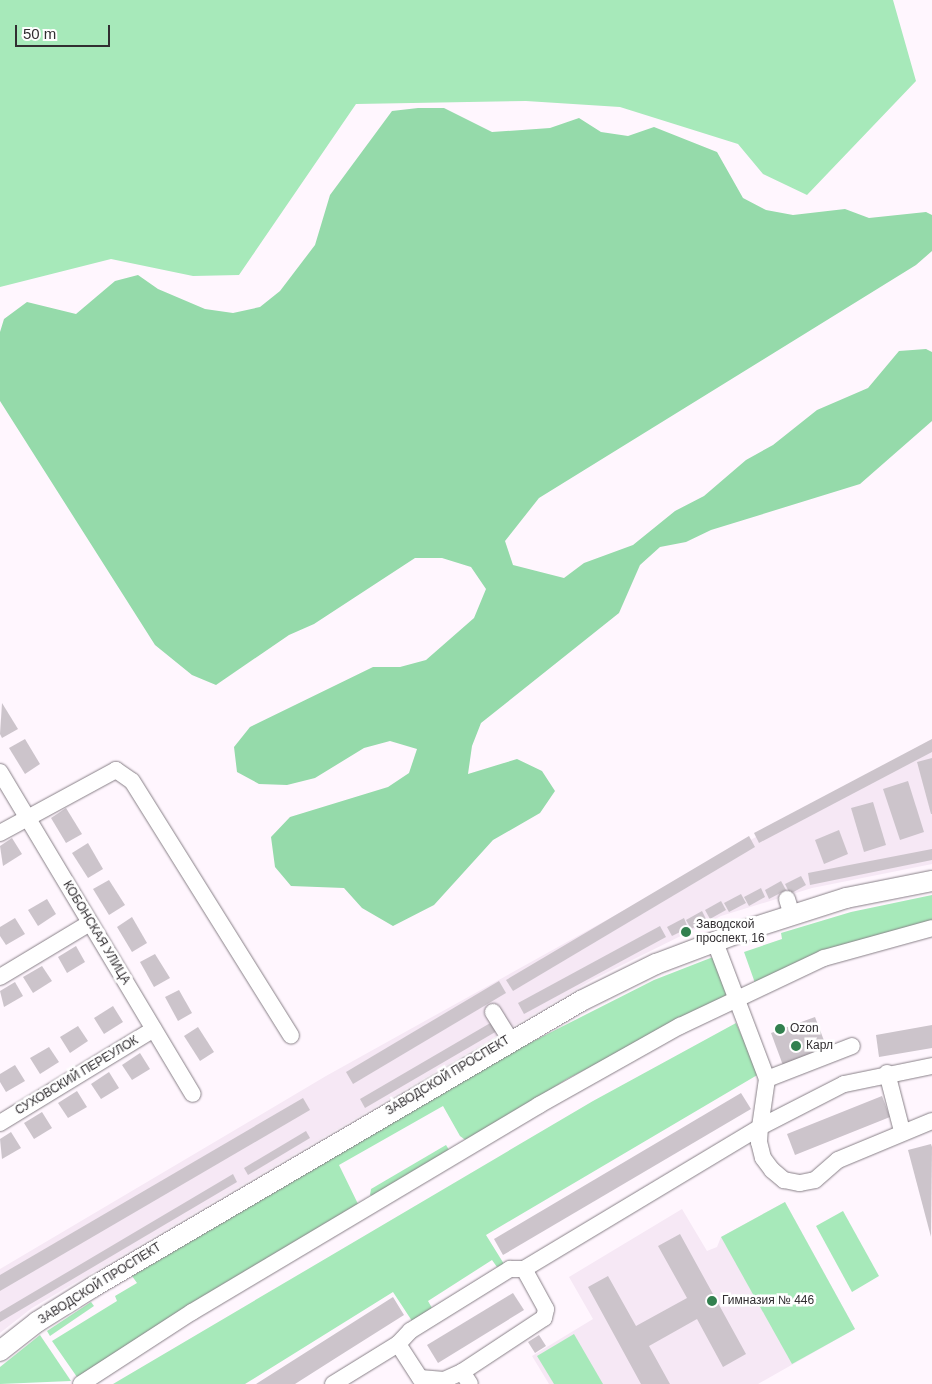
<!DOCTYPE html>
<meta charset="utf-8">
<style>
body{margin:0}
#map{position:relative;width:932px;height:1384px;overflow:hidden;background:#fff6fe;font-family:Helvetica,sans-serif}
div>[style]{position:absolute}
.built>*{inset:0;background:#f6e8f5}
.green>*{inset:0;background:#a7e9ba}
.forest>*{inset:0;background:#95daaa}
.building>*{inset:0;background:#ccc4cb}
.roads{filter:drop-shadow(0 0 1px #888087) drop-shadow(0 0 1px #888087)}
.minor>*{height:16px;margin:-8px;padding:0 8px;transform-origin:8px;border-radius:8px;background:#fff}
.major>*{height:20px;margin:-10px;padding:0 10px;transform-origin:10px;border-radius:10px;background:#fff}
.dots>*{width:14px;height:14px;translate:-50% -50%;box-sizing:border-box;border:2px solid #fff;border-radius:50%}
span{translate:-50% -50%;white-space:nowrap;text-align:center;line-height:1.15;-webkit-text-stroke:5px #fff;paint-order:stroke}
.poi-label{font-size:12px;color:#312e31}
.left{translate:0 -50%;text-align:left}
.street-label{font-size:12px;color:#312e31}
.scale{position:absolute;left:15px;top:25px;width:95px;height:22px;box-sizing:border-box;border:2px solid #312e31;border-top:0;padding-left:6px;font-size:15px;line-height:18px;white-space:nowrap;color:#312e31;-webkit-text-stroke:4px #fff;paint-order:stroke}
</style>
<div id="map">
<div class="built">
<i style="clip-path:polygon(932px 739px,932px 864px,812px 888px,721px 916px,592px 980px,32px 1308px,0 1333px,0 1269px,326px 1076px)"></i>
<i style="clip-path:polygon(785px 1202px,855px 1329px,758px 1384px,549px 1384px,532px 1356px,593px 1319px,569px 1277px,682px 1209px,707px 1251px,717px 1247px,721px 1237px)"></i>
</div>
<div class="green">
<i style="clip-path:polygon(0 0,893px 0,916px 81px,807px 195px,763px 174px,738px 144px,620px 107px,526px 101px,356px 104px,239px 275px,193px 276px,111px 259px,0 287px)"></i>
<i style="clip-path:polygon(932px 895px,932px 924px,755px 983px,744px 952px,782px 939px,781px 933px,851px 912px)"></i>
<i style="clip-path:polygon(713px 957px,727px 997px,567px 1079px,468px 1142px,460px 1136px,443px 1106px,339px 1165px,359px 1206px,77px 1377px,52px 1341px,117px 1301px,115px 1296px,137px 1283px,132px 1276px,510px 1053px,654px 980px)"></i>
<i style="clip-path:polygon(736px 1023px,759px 1074px,486px 1235px,504px 1264px,497px 1267px,492px 1260px,428px 1301px,432px 1308px,412px 1321px,393px 1292px,245px 1384px,113px 1384px,593px 1101px)"></i>
<i style="clip-path:polygon(446px 1145px,451px 1153px,375px 1198px,370px 1195px,371px 1189px)"></i>
<i style="clip-path:polygon(785px 1202px,855px 1329px,792px 1364px,721px 1237px)"></i>
<i style="clip-path:polygon(843px 1211px,879px 1276px,852px 1292px,816px 1226px)"></i>
<i style="clip-path:polygon(91px 1302px,94px 1306px,50px 1336px,47px 1331px)"></i>
<i style="clip-path:polygon(574px 1334px,603px 1384px,554px 1384px,537px 1356px)"></i>
<i style="clip-path:polygon(40px 1335px,71px 1381px,0 1384px,0 1367px)"></i>
</div>
<div class="forest">
<i style="clip-path:polygon(418px 108px,444px 108px,492px 132px,550px 128px,579px 118px,601px 132px,628px 136px,654px 127px,717px 152px,743px 198px,766px 210px,793px 215px,845px 209px,869px 218px,926px 212px,932px 215px,932px 251px,916px 265px,539px 498px,505px 541px,513px 565px,564px 578px,584px 563px,633px 545px,675px 511px,704px 496px,746px 460px,773px 445px,817px 410px,868px 388px,899px 351px,926px 349px,932px 352px,932px 421px,860px 484px,711px 530px,686px 542px,660px 547px,640px 565px,619px 613px,481px 723px,472px 746px,468px 774px,517px 759px,542px 771px,555px 791px,540px 813px,493px 840px,434px 905px,393px 926px,362px 908px,344px 888px,291px 886px,275px 867px,271px 837px,290px 817px,388px 787px,409px 773px,417px 749px,390px 741px,364px 748px,315px 778px,287px 785px,259px 784px,237px 772px,234px 747px,250px 727px,373px 667px,400px 667px,426px 660px,474px 618px,486px 589px,471px 567px,442px 558px,415px 558px,314px 624px,289px 635px,216px 685px,192px 675px,155px 645px,0 401px,0 332px,4px 319px,27px 302px,76px 314px,115px 281px,138px 275px,158px 289px,205px 309px,233px 313px,260px 307px,280px 291px,315px 245px,330px 195px,392px 111px)"></i>
</div>
<div class="building">
<i style="clip-path:polygon(2px 703px,18px 729px,2px 738px,0 734px)"></i>
<i style="clip-path:polygon(25px 739px,40px 764px,25px 774px,9px 748px)"></i>
<i style="clip-path:polygon(932px 739px,932px 752px,759px 843px,754px 833px)"></i>
<i style="clip-path:polygon(932px 758px,932px 814px,931px 814px,917px 762px)"></i>
<i style="clip-path:polygon(908px 781px,924px 832px,900px 840px,883px 789px)"></i>
<i style="clip-path:polygon(873px 802px,886px 845px,864px 852px,851px 808px)"></i>
<i style="clip-path:polygon(66px 808px,82px 834px,66px 843px,51px 818px)"></i>
<i style="clip-path:polygon(839px 830px,848px 854px,824px 864px,815px 840px)"></i>
<i style="clip-path:polygon(749px 836px,755px 847px,513px 991px,506px 980px)"></i>
<i style="clip-path:polygon(12px 838px,22px 854px,3px 866px,0 846px)"></i>
<i style="clip-path:polygon(88px 843px,103px 869px,88px 878px,72px 853px)"></i>
<i style="clip-path:polygon(932px 849px,932px 860px,810px 885px,808px 873px)"></i>
<i style="clip-path:polygon(801px 876px,806px 885px,790px 894px,785px 884px)"></i>
<i style="clip-path:polygon(109px 880px,125px 905px,109px 915px,93px 889px)"></i>
<i style="clip-path:polygon(781px 881px,786px 890px,769px 899px,765px 890px)"></i>
<i style="clip-path:polygon(761px 888px,765px 897px,749px 906px,744px 897px)"></i>
<i style="clip-path:polygon(741px 894px,746px 903px,729px 912px,724px 903px)"></i>
<i style="clip-path:polygon(47px 899px,56px 914px,38px 926px,28px 910px)"></i>
<i style="clip-path:polygon(721px 901px,726px 910px,710px 919px,705px 910px)"></i>
<i style="clip-path:polygon(702px 911px,707px 921px,691px 929px,686px 920px)"></i>
<i style="clip-path:polygon(132px 917px,147px 943px,132px 952px,117px 927px)"></i>
<i style="clip-path:polygon(15px 918px,25px 934px,6px 945px,0 936px,0 927px)"></i>
<i style="clip-path:polygon(684px 918px,688px 928px,672px 936px,667px 927px)"></i>
<i style="clip-path:polygon(660px 926px,666px 937px,524px 1014px,518px 1003px)"></i>
<i style="clip-path:polygon(76px 946px,85px 962px,67px 973px,58px 957px)"></i>
<i style="clip-path:polygon(155px 954px,170px 978px,154px 987px,140px 962px)"></i>
<i style="clip-path:polygon(42px 966px,52px 981px,33px 993px,23px 977px)"></i>
<i style="clip-path:polygon(499px 981px,506px 993px,353px 1084px,346px 1072px)"></i>
<i style="clip-path:polygon(15px 982px,23px 996px,4px 1007px,0 991px)"></i>
<i style="clip-path:polygon(179px 990px,192px 1013px,178px 1021px,165px 997px)"></i>
<i style="clip-path:polygon(113px 1006px,123px 1022px,104px 1034px,94px 1018px)"></i>
<i style="clip-path:polygon(815px 1017px,828px 1051px,784px 1068px,771px 1033px)"></i>
<i style="clip-path:polygon(492px 1022px,497px 1031px,365px 1108px,360px 1099px)"></i>
<i style="clip-path:polygon(932px 1025px,932px 1048px,879px 1057px,876px 1035px)"></i>
<i style="clip-path:polygon(78px 1026px,88px 1041px,70px 1053px,60px 1037px)"></i>
<i style="clip-path:polygon(198px 1027px,214px 1052px,200px 1061px,184px 1036px)"></i>
<i style="clip-path:polygon(49px 1047px,59px 1062px,40px 1074px,30px 1058px)"></i>
<i style="clip-path:polygon(140px 1053px,150px 1069px,132px 1080px,122px 1065px)"></i>
<i style="clip-path:polygon(15px 1065px,25px 1081px,6px 1092px,0 1082px,0 1074px)"></i>
<i style="clip-path:polygon(109px 1072px,119px 1088px,101px 1099px,91px 1084px)"></i>
<i style="clip-path:polygon(77px 1091px,87px 1107px,68px 1118px,58px 1103px)"></i>
<i style="clip-path:polygon(741px 1093px,751px 1109px,503px 1255px,494px 1239px)"></i>
<i style="clip-path:polygon(882px 1096px,890px 1117px,795px 1155px,787px 1134px)"></i>
<i style="clip-path:polygon(303px 1098px,310px 1110px,0 1291px,0 1275px)"></i>
<i style="clip-path:polygon(42px 1112px,52px 1128px,34px 1139px,24px 1123px)"></i>
<i style="clip-path:polygon(306px 1131px,310px 1138px,248px 1175px,244px 1168px)"></i>
<i style="clip-path:polygon(11px 1132px,21px 1148px,2px 1159px,0 1139px)"></i>
<i style="clip-path:polygon(931px 1144px,932px 1147px,931px 1237px,908px 1150px)"></i>
<i style="clip-path:polygon(233px 1174px,237px 1182px,0 1322px,0 1312px)"></i>
<i style="clip-path:polygon(680px 1234px,746px 1354px,723px 1367px,697px 1319px,649px 1346px,670px 1384px,641px 1384px,588px 1287px,608px 1276px,636px 1326px,687px 1298px,658px 1246px)"></i>
<i style="clip-path:polygon(513px 1293px,524px 1310px,438px 1363px,427px 1345px)"></i>
<i style="clip-path:polygon(393px 1297px,404px 1315px,339px 1356px,295px 1384px,256px 1384px)"></i>
<i style="clip-path:polygon(539px 1335px,546px 1346px,535px 1353px,528px 1342px)"></i>
</div>
<div class="roads">
<div class="minor">
<i style="left:0;top:772px;width:375px;rotate:59.1deg"></i>
<i style="left:0;top:833px;width:132px;rotate:-28.5deg"></i>
<i style="left:116px;top:770px;width:19px;rotate:35deg"></i>
<i style="left:132px;top:781px;width:300px;rotate:58deg"></i>
<i style="left:787px;top:899px;width:17px;rotate:73deg"></i>
<i style="left:0;top:977px;width:105px;rotate:-31deg"></i>
<i style="left:493px;top:1012px;width:32px;rotate:58deg"></i>
<i style="left:932px;top:1066px;width:90px;rotate:168.4deg"></i>
<i style="left:844px;top:1084px;width:94px;rotate:152.9deg"></i>
<i style="left:760px;top:1127px;width:15px;rotate:94deg"></i>
<i style="left:759px;top:1142px;width:16px;rotate:76deg"></i>
<i style="left:763px;top:1158px;width:15px;rotate:53deg"></i>
<i style="left:772px;top:1170px;width:16px;rotate:40deg"></i>
<i style="left:784px;top:1180px;width:16px;rotate:11deg"></i>
<i style="left:800px;top:1183px;width:15px;rotate:-11deg"></i>
<i style="left:815px;top:1180px;width:30px;rotate:-41deg"></i>
<i style="left:838px;top:1160px;width:102px;rotate:-22.5deg"></i>
<i style="left:887px;top:1073px;width:60px;rotate:75.5deg"></i>
<i style="left:767px;top:1079px;width:91px;rotate:-21.2deg"></i>
<i style="left:0;top:1123px;width:180px;rotate:-31.4deg"></i>
<i style="left:398px;top:1344px;width:40px;rotate:57.1deg"></i>
<i style="left:420px;top:1378px;width:24px;rotate:5deg"></i>
<i style="left:444px;top:1380px;width:20px;rotate:-24deg"></i>
<i style="left:462px;top:1372px;width:14px;rotate:56deg"></i>
<i style="left:462px;top:1372px;width:98px;rotate:-33.4deg"></i>
<i style="left:544px;top:1318px;width:9px;rotate:-77deg"></i>
<i style="left:546px;top:1309px;width:46px;rotate:-118.8deg"></i>
<i style="left:81px;top:1384px;width:132px;rotate:-33deg"></i>
<i style="left:192px;top:1312px;width:404px;rotate:-30.8deg"></i>
<i style="left:539px;top:1105px;width:162px;rotate:-29.3deg"></i>
<i style="left:680px;top:1026px;width:159px;rotate:-25.3deg"></i>
<i style="left:824px;top:958px;width:112px;rotate:-15.5deg"></i>
<i style="left:333px;top:1384px;width:76px;rotate:-31.6deg"></i>
<i style="left:398px;top:1344px;width:18px;rotate:-47deg"></i>
<i style="left:410px;top:1331px;width:118px;rotate:-31.8deg"></i>
<i style="left:510px;top:1269px;width:14px"></i>
<i style="left:524px;top:1269px;width:275px;rotate:-31deg"></i>
<i style="left:760px;top:1127px;width:49px;rotate:-81.7deg"></i>
<i style="left:767px;top:1079px;width:147px;rotate:-110.8deg"></i>
</div>
<div class="major">
<i style="left:0;top:1351px;width:47px;rotate:-38.1deg"></i>
<i style="left:37px;top:1322px;width:66px;rotate:-32deg"></i>
<i style="left:93px;top:1287px;width:566px;rotate:-30.37deg"></i>
<i style="left:581px;top:1001px;width:84px;rotate:-26.3deg"></i>
<i style="left:656px;top:964px;width:96px;rotate:-20.7deg"></i>
<i style="left:746px;top:930px;width:105px;rotate:-17.7deg"></i>
<i style="left:846px;top:898px;width:88px;rotate:-11.2deg"></i>
</div>
</div>
<div class="dots">
<i style="left:686px;top:932px;background:#32804f"></i>
<i style="left:780px;top:1029px;background:#32804f"></i>
<i style="left:796px;top:1046px;background:#32804f"></i>
<i style="left:712px;top:1301px;background:#32804f"></i>
</div>
<div class="poi-label">
<span class="left" style="left:696px;top:932px">Заводской<br>проспект, 16</span>
<span class="left" style="left:790px;top:1029px">Ozon</span>
<span class="left" style="left:806px;top:1046px">Карл</span>
<span class="left" style="left:722px;top:1301px">Гимназия № 446</span>
</div>
<div class="street-label">
<span style="left:96px;top:933px;rotate:59deg">КОБОНСКАЯ УЛИЦА</span>
<span style="left:77px;top:1076px;rotate:-31deg">СУХОВСКИЙ ПЕРЕУЛОК</span>
<span style="left:448px;top:1076px;rotate:-31deg">ЗАВОДСКОЙ ПРОСПЕКТ</span>
<span style="left:100px;top:1284px;rotate:-32deg">ЗАВОДСКОЙ ПРОСПЕКТ</span>
</div>
<div class="scale">50 m</div>
</div>
